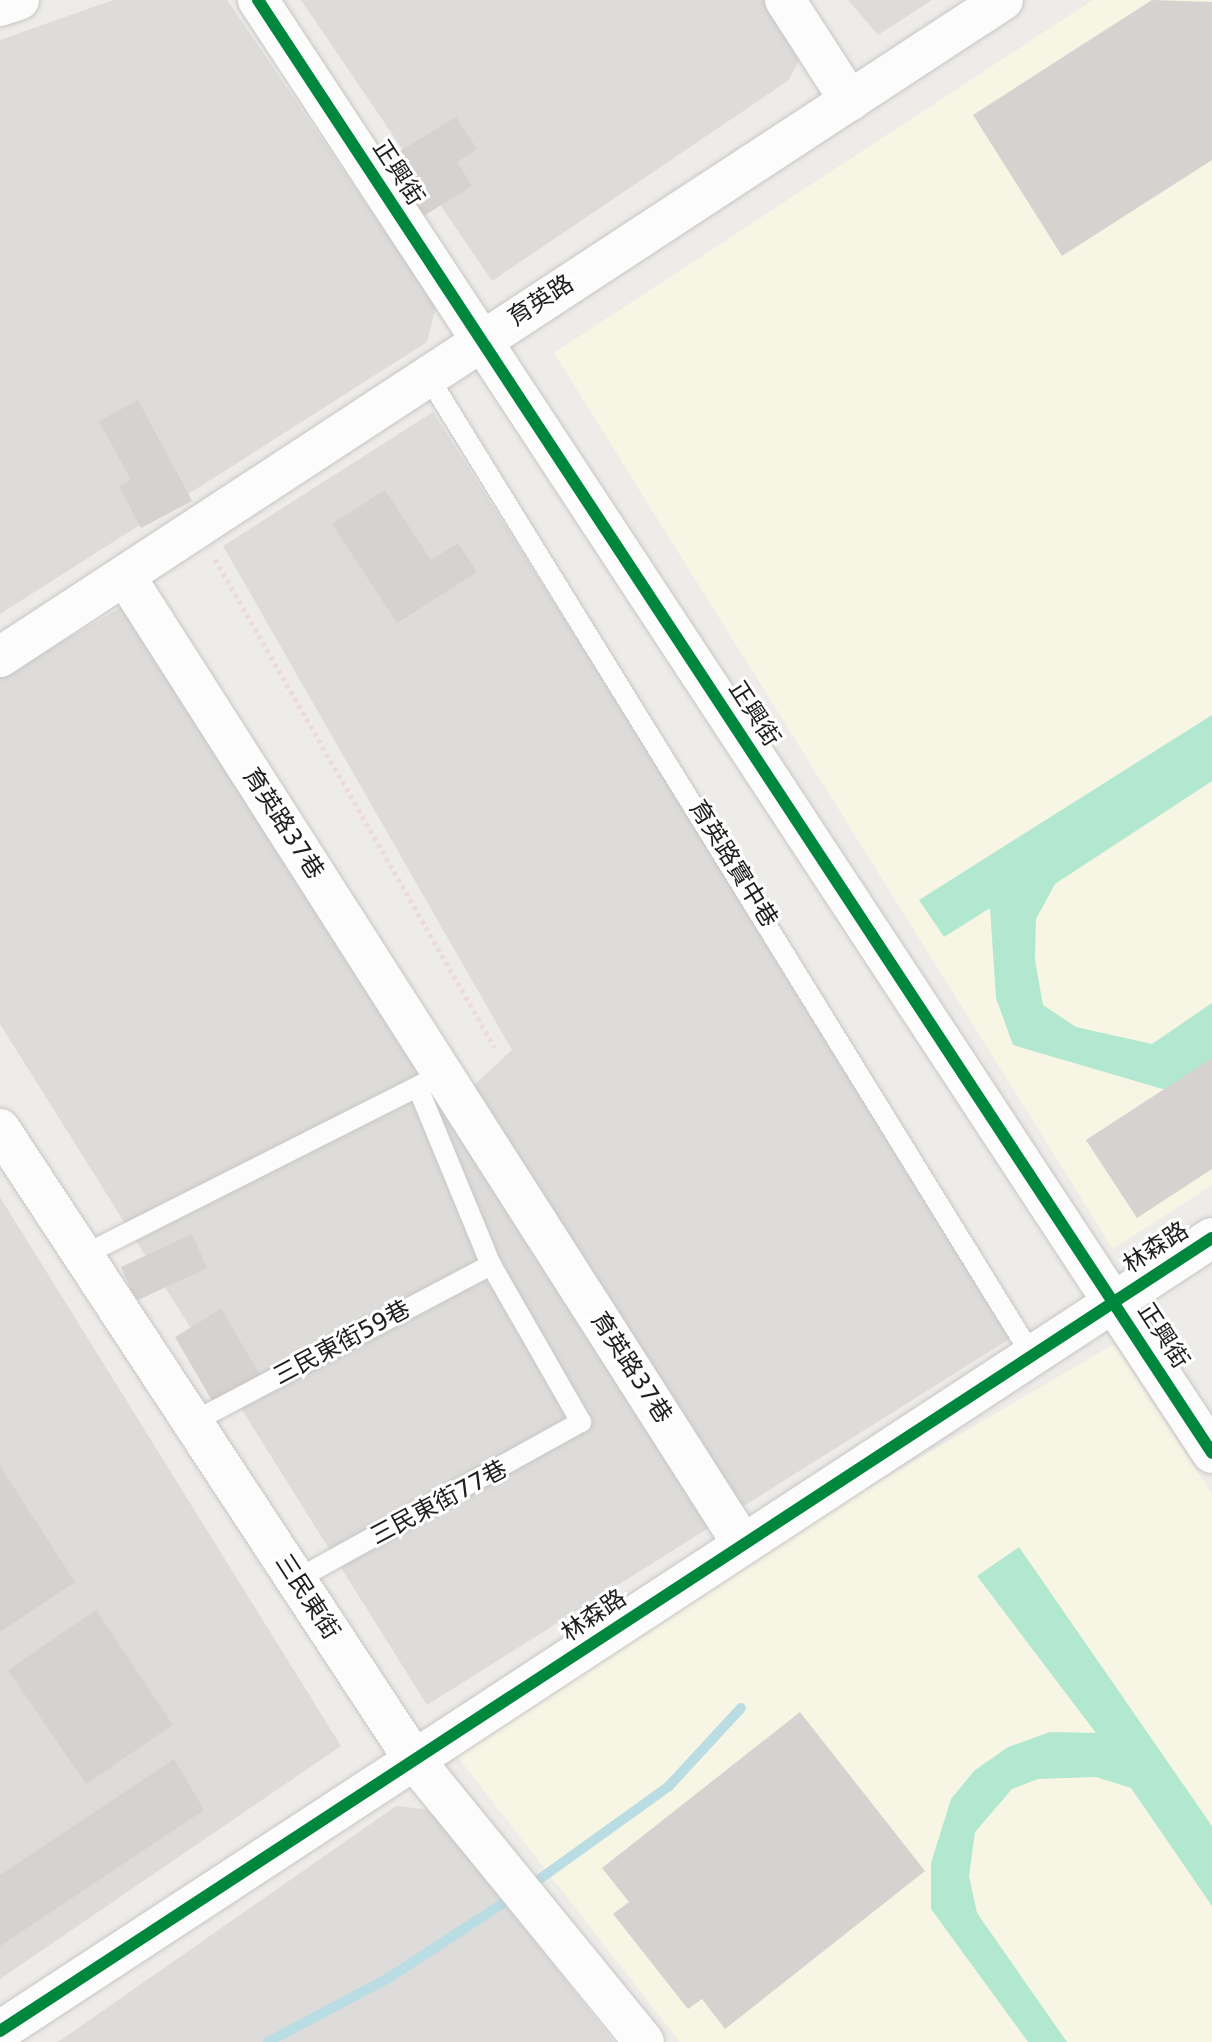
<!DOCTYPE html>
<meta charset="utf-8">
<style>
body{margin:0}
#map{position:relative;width:1212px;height:2042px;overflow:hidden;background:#eeece9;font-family:"DejaVu Sans","Noto Sans TC",sans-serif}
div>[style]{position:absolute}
.residential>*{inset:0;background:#dddcda}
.education>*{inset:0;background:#f7f6e5}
.pitch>*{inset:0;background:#b2e8d0}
.stream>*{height:10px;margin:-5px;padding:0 5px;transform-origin:5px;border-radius:5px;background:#badce3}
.building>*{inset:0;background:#d5d2d0}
.path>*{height:5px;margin-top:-2.5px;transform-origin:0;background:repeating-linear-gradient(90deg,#ecdbd9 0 4px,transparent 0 8px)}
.roads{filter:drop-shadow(0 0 2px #c7c6c5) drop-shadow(0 0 2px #c7c6c5)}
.lane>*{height:20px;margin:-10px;padding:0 10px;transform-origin:10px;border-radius:10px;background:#fcfcfc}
.street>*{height:40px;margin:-20px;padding:0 20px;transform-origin:20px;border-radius:20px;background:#fcfcfc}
.cycleway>*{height:12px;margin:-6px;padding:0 6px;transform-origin:6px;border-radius:6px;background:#00873e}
span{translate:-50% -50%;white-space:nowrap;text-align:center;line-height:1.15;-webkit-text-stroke:6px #fff;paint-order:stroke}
.street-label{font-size:24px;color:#202020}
</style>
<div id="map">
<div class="residential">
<i style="clip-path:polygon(113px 0,227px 0,436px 306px,427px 342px,0 614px,0 40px)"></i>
<i style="clip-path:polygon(301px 0,766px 0,802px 54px,789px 80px,492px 281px)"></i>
<i style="clip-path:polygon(848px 0,932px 0,878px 35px)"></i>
<i style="clip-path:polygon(433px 412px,852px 1071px,1011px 1338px,427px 1705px,0 1024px,0 678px,125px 605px,458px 1100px,512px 1050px,223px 546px)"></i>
<i style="clip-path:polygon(0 1197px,341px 1746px,0 1979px)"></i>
<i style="clip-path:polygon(396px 1806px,431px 1810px,614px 2042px,58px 2042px)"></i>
</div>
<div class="education">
<i style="clip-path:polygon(1093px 0,1212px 0,1212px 1185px,1113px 1249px,554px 353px)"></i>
<i style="clip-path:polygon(1114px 1344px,1212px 1494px,1212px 2042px,680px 2042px,443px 1738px)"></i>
</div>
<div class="pitch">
<i style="clip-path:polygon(1212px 715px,1212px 781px,1055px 884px,1036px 919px,1035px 960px,1043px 1005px,1076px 1027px,1152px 1044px,1212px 1003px,1212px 1060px,1166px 1090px,1013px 1045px,996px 998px,990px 908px,944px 937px,919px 900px)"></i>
<i style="clip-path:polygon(1019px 1547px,1212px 1826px,1212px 1906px,1131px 1788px,1096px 1777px,1038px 1779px,1012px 1789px,975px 1832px,969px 1876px,977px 1913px,1067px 2042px,1028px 2042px,931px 1909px,931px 1863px,951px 1799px,974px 1771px,1008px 1747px,1050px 1732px,1096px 1733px,977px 1576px)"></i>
</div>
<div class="stream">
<i style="left:530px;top:1886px;width:171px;rotate:-35.7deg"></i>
<i style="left:669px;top:1786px;width:106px;rotate:-47.3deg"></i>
<i style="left:268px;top:2042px;width:138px;rotate:-28deg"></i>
<i style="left:390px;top:1977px;width:150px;rotate:-33.1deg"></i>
</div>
<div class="building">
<i style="clip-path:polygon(1152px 0,1212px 2px,1212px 160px,1062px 256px,973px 115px)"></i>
<i style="clip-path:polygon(456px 117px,477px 149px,457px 162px,472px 186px,417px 220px,382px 162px)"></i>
<i style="clip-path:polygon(138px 400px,192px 501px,141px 528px,119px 486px,131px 480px,99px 421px)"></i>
<i style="clip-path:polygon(385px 490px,431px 560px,458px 543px,477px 572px,397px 623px,332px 524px)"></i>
<i style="clip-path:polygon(1212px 1058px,1212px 1169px,1137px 1218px,1086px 1140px)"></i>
<i style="clip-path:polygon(192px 1234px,207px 1268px,136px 1301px,121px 1267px)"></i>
<i style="clip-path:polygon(221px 1309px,262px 1378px,215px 1406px,175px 1337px)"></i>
<i style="clip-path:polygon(0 1466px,75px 1582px,0 1632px)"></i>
<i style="clip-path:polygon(96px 1610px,173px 1725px,86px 1784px,8px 1670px)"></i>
<i style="clip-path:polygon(800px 1712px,925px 1871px,725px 2029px,702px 1999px,688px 2009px,613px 1914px,629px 1902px,602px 1868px)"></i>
<i style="clip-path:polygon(174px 1759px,204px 1810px,0 1946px,0 1875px)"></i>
</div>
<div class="path">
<i style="left:215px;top:559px;width:563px;rotate:60.2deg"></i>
</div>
<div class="roads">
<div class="lane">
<i style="left:429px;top:378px;width:1147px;rotate:58.33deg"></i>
<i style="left:84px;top:1255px;width:386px;rotate:-26.8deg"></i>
<i style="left:193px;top:1422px;width:337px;rotate:-27.8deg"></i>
<i style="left:296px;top:1580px;width:326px;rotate:-29deg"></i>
<i style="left:581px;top:1422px;width:181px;rotate:-119.8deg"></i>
<i style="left:491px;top:1265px;width:191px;rotate:-112.4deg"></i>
</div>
<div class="street">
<i style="left:258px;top:0;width:1738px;rotate:56.71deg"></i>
<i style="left:785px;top:0;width:120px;rotate:57.2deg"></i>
<i style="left:0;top:6px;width:20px;rotate:-18deg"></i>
<i style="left:125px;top:576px;width:1147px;rotate:57.46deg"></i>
<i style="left:0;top:657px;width:1199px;rotate:-33.23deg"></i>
<i style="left:0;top:1129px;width:756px;rotate:56.71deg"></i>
<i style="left:415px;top:1761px;width:362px;rotate:50.8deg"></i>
<i style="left:0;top:2031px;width:1448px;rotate:-33.2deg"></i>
</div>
</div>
<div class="cycleway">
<i style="left:258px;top:0;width:1738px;rotate:56.71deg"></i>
<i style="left:0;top:2031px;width:1448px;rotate:-33.2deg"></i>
</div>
<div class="street-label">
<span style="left:398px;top:173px;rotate:57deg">正興街</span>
<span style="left:541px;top:301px;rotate:-33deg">育英路</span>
<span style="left:754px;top:714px;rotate:57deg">正興街</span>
<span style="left:283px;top:824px;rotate:57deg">育英路37巷</span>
<span style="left:733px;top:864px;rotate:58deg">育英路實中巷</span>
<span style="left:1156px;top:1248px;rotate:-33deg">林森路</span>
<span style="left:1163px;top:1336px;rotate:57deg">正興街</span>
<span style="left:342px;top:1343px;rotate:-28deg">三民東街59巷</span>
<span style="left:631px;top:1368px;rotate:57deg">育英路37巷</span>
<span style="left:439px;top:1503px;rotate:-28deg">三民東街77巷</span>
<span style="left:307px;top:1597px;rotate:57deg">三民東街</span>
<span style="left:594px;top:1616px;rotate:-34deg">林森路</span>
</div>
</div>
